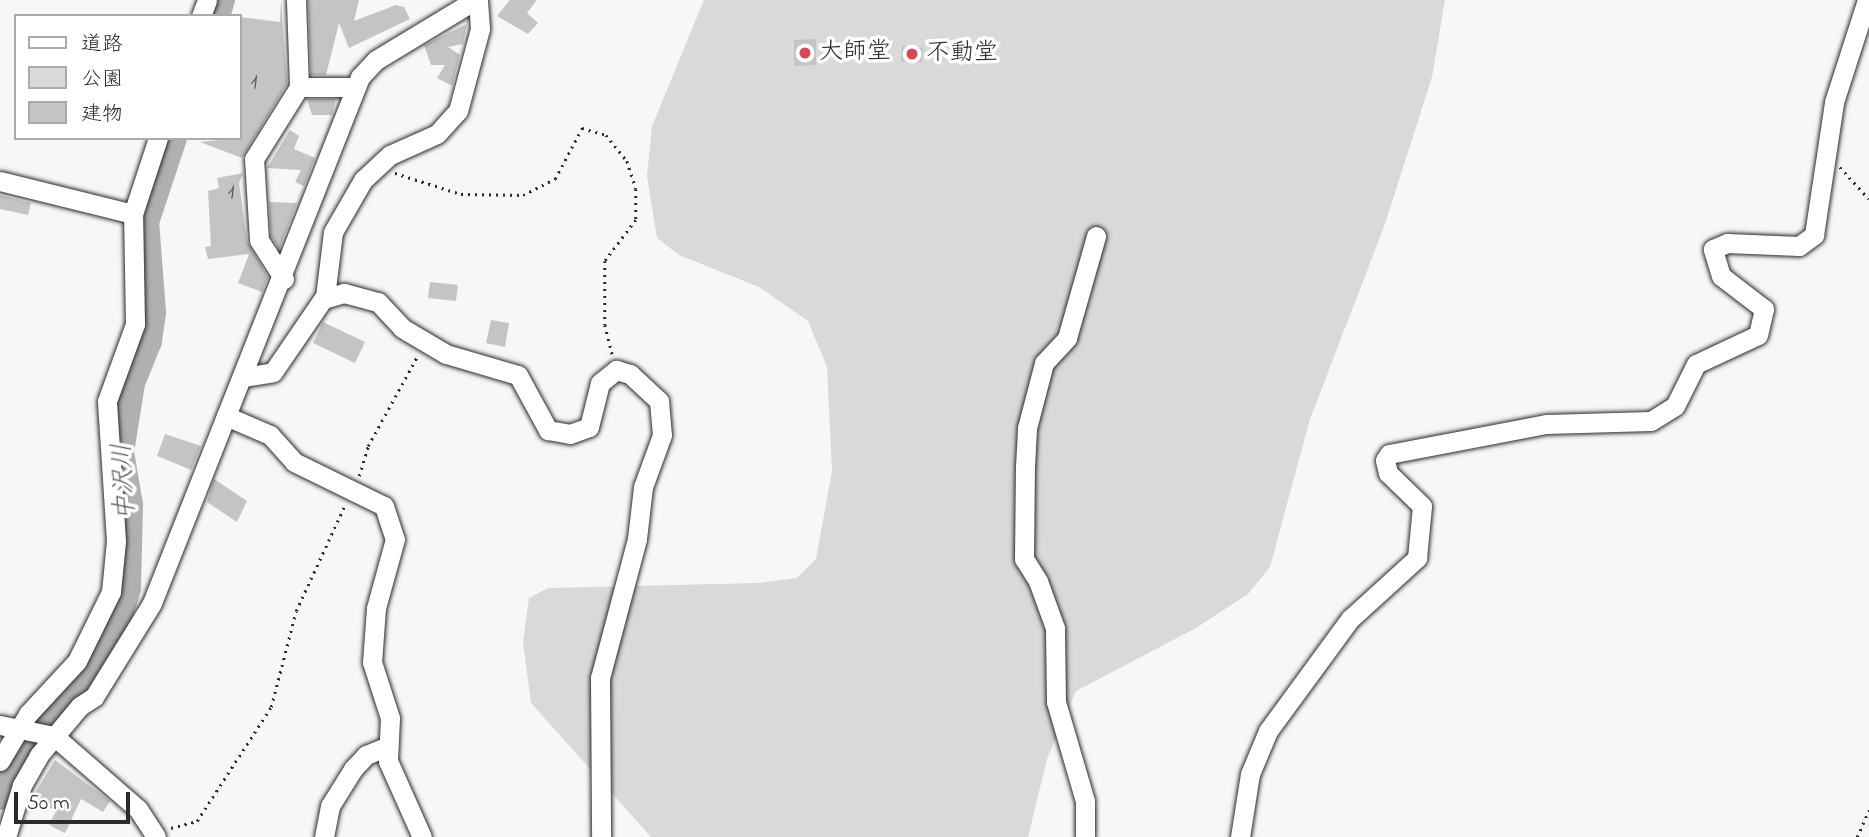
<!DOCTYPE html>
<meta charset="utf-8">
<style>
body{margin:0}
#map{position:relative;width:1869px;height:837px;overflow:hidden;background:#f7f7f7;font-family:"Indie Flower","Klee One",sans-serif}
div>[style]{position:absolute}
.green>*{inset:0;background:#d9d9d9}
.river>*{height:28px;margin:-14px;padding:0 14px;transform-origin:14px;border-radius:14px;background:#b0b0b0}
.building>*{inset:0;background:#c4c4c4}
.path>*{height:2.5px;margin-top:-1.25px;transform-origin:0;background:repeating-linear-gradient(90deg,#2b2b2b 0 2px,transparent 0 7px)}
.roads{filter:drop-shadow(0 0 2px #2b2b2b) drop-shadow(0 0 2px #2b2b2b)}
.minor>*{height:19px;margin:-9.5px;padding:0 9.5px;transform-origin:9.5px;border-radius:9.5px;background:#fff}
.dots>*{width:19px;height:19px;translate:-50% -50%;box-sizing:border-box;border:4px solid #fff;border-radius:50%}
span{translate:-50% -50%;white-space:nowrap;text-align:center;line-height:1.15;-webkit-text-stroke:7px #fff;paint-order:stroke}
.number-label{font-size:21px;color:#515151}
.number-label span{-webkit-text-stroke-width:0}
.poi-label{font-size:24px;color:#2b2b2b}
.left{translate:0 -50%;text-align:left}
.water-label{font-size:26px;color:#5a5a5a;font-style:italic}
.legend{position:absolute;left:14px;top:14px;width:228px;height:126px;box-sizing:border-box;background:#fff;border:2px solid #aaa;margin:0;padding:9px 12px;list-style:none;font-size:21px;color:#2b2b2b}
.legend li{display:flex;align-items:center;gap:14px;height:35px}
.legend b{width:35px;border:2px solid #aaa}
.scale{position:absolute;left:14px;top:792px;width:116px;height:32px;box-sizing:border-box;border:4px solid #2b2b2b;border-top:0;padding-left:9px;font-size:21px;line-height:24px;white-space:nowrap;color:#2b2b2b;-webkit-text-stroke:5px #fff;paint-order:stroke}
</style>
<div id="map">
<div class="green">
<i style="clip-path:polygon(704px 0,1445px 0,1432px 77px,1385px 224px,1310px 419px,1270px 567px,1248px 594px,1196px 628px,1076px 691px,1047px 759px,1028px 837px,651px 837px,531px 703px,523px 642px,529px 598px,548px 588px,758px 583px,797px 578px,816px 559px,832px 471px,827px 367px,808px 321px,759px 287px,679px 255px,657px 238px,647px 176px,652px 126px)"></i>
</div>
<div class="river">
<i style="left:216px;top:16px;width:17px;rotate:-73deg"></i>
<i style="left:0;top:796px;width:16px;rotate:-76deg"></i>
<i style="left:4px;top:780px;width:46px;rotate:-57.3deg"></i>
<i style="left:29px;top:741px;width:72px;rotate:-46.1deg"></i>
<i style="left:79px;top:689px;width:73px;rotate:-59.6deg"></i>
<i style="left:116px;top:626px;width:40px;rotate:-74deg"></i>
<i style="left:127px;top:588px;width:83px;rotate:-88.6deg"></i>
<i style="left:129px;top:505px;width:54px;rotate:-99.6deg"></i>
<i style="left:120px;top:452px;width:70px;rotate:-80.9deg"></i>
<i style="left:131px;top:383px;width:45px;rotate:-68deg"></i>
<i style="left:148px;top:341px;width:29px;rotate:-82deg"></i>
<i style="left:152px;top:312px;width:90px;rotate:-94.4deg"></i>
<i style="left:145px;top:222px;width:89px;rotate:-71.6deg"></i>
</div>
<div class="building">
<i style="clip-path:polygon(281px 0,287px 84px,242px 158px,200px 142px,240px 138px,240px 17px,280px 22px)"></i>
<i style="clip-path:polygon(308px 0,359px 0,354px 21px,396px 5px,404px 7px,410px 19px,349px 48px,339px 23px,326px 75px,311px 75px)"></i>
<i style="clip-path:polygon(510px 0,537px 0,527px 13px,538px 23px,528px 34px,497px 16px)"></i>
<i style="clip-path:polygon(467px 24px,463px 44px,448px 47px,460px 55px,452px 86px,437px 78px,445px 65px,431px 65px,424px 45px)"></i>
<i style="clip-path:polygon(816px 39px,816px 65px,794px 66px,794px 40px)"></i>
<i style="clip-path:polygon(902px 46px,923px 47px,922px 63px,901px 61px)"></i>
<i style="clip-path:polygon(307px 99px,336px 99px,332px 115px,312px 115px)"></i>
<i style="clip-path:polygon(290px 130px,299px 136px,294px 149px,315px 158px,304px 186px,295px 182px,301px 170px,267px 168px)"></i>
<i style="clip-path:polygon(243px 173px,239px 183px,247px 241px,268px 277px,262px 292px,238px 283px,249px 254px,208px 259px,205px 247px,211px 246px,208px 191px,219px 188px,217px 178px)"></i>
<i style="clip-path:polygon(0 195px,31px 203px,28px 215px,0 209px)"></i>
<i style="clip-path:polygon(269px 202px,297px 203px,279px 249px,271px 236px)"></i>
<i style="clip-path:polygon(430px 282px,458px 285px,456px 301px,428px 298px)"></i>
<i style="clip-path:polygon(491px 320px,509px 323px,505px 347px,486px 343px)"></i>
<i style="clip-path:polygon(323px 322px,365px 342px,355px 363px,313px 343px)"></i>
<i style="clip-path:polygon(165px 434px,201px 446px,191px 470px,157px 456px)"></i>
<i style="clip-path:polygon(214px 479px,247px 501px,237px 522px,207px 502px)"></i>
<i style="clip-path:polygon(55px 760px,110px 801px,103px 812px,81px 799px,65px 833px,49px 825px,56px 811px,32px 798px)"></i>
</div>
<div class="path">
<i style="left:1840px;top:167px;width:43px;rotate:47.8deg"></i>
<i style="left:395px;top:173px;width:69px;rotate:17.7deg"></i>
<i style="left:461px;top:194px;width:62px;rotate:0.9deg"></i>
<i style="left:523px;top:195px;width:36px;rotate:-27deg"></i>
<i style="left:555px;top:179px;width:58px;rotate:-62.1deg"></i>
<i style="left:582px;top:128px;width:25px;rotate:16deg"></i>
<i style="left:606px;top:135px;width:33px;rotate:51deg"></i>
<i style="left:627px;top:161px;width:29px;rotate:72deg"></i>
<i style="left:636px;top:189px;width:31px;rotate:90deg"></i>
<i style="left:636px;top:220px;width:51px;rotate:127.1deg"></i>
<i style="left:605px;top:261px;width:64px;rotate:90deg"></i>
<i style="left:605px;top:325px;width:30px;rotate:76deg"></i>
<i style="left:359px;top:476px;width:31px;rotate:-73deg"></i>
<i style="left:368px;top:446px;width:102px;rotate:-61.2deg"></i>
<i style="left:171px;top:828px;width:27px;rotate:-15deg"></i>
<i style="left:197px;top:821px;width:136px;rotate:-57deg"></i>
<i style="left:271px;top:707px;width:99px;rotate:-75.4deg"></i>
<i style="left:296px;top:611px;width:115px;rotate:-65.2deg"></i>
<i style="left:1857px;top:837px;width:30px;rotate:-66deg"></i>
</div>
<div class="roads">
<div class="minor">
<i style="left:201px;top:16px;width:17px;rotate:-69deg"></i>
<i style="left:299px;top:87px;width:56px"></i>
<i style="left:0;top:181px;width:137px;rotate:13.9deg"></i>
<i style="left:284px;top:279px;width:46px;rotate:-122.7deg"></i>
<i style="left:259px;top:240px;width:81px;rotate:-93.5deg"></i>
<i style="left:254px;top:159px;width:85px;rotate:-58deg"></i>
<i style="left:299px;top:87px;width:87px;rotate:-92deg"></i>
<i style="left:325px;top:297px;width:65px;rotate:-83deg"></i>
<i style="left:333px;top:232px;width:60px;rotate:-60deg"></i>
<i style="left:363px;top:180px;width:37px;rotate:-43deg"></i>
<i style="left:390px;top:155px;width:51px;rotate:-24.1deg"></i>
<i style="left:437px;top:134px;width:31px;rotate:-48deg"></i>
<i style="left:458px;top:111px;width:85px;rotate:-75deg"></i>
<i style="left:480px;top:29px;width:29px;rotate:-94deg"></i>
<i style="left:243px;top:377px;width:30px;rotate:-9deg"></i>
<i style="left:273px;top:372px;width:88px;rotate:-55.6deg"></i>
<i style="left:323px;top:299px;width:22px;rotate:-16deg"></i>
<i style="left:344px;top:293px;width:35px;rotate:15deg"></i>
<i style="left:378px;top:302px;width:35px;rotate:47deg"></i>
<i style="left:402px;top:328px;width:51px;rotate:30.6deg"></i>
<i style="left:446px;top:354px;width:75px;rotate:16.3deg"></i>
<i style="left:518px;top:375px;width:63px;rotate:61.4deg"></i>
<i style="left:548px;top:430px;width:22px;rotate:10deg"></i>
<i style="left:570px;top:434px;width:20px;rotate:-20deg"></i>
<i style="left:589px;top:427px;width:45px;rotate:-76deg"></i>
<i style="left:600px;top:383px;width:21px;rotate:-39deg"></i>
<i style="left:616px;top:370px;width:15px;rotate:16deg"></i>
<i style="left:630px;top:374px;width:40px;rotate:43deg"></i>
<i style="left:659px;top:401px;width:34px;rotate:85deg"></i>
<i style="left:662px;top:435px;width:55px;rotate:110.1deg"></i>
<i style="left:643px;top:487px;width:52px;rotate:96.6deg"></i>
<i style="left:637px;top:539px;width:144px;rotate:104.9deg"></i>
<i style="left:600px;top:678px;width:159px;rotate:89.6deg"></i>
<i style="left:226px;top:416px;width:48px;rotate:23.4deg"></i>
<i style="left:270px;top:435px;width:36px;rotate:48deg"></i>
<i style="left:294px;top:462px;width:100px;rotate:26.1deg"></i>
<i style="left:384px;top:506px;width:35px;rotate:72deg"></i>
<i style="left:395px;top:539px;width:72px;rotate:105.4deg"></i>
<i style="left:376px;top:608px;width:54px;rotate:94.2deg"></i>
<i style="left:372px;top:662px;width:59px;rotate:72.2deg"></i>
<i style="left:390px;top:718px;width:43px;rotate:92.7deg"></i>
<i style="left:388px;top:761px;width:83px;rotate:65.9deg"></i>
<i style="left:0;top:725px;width:55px;rotate:11.5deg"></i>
<i style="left:54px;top:736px;width:111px;rotate:41deg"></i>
<i style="left:138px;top:809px;width:33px;rotate:57deg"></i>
<i style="left:0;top:761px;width:55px;rotate:-59.2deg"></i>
<i style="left:28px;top:714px;width:72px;rotate:-47.2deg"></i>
<i style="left:77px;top:661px;width:77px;rotate:-63.8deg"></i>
<i style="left:111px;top:592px;width:51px;rotate:-84.4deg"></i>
<i style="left:116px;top:541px;width:140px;rotate:-93.7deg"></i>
<i style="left:107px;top:401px;width:82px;rotate:-70deg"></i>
<i style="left:135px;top:324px;width:110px;rotate:-91deg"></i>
<i style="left:133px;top:214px;width:80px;rotate:-71.8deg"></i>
<i style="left:6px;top:837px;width:54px;rotate:-72.9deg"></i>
<i style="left:22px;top:785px;width:34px;rotate:-60deg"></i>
<i style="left:39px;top:755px;width:64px;rotate:-50.1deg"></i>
<i style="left:80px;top:706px;width:17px;rotate:-33deg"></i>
<i style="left:94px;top:697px;width:110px;rotate:-58.3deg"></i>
<i style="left:152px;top:603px;width:566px;rotate:-68.42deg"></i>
<i style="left:360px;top:77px;width:23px;rotate:-47deg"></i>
<i style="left:376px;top:60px;width:116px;rotate:-31.2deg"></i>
<i style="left:324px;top:837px;width:32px;rotate:-79deg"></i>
<i style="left:330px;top:806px;width:44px;rotate:-58.1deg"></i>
<i style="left:353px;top:769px;width:19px;rotate:-47deg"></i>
<i style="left:366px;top:755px;width:22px;rotate:-22deg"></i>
<i style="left:1085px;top:837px;width:36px;rotate:-90deg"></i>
<i style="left:1085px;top:801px;width:103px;rotate:-106.3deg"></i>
<i style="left:1056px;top:702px;width:74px;rotate:-90.8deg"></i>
<i style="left:1055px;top:628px;width:50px;rotate:-109.9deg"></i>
<i style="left:1038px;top:581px;width:26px;rotate:-122deg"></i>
<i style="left:1024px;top:559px;width:92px;rotate:-89.4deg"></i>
<i style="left:1025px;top:467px;width:39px;rotate:-87deg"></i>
<i style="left:1027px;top:428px;width:67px;rotate:-75.3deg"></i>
<i style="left:1044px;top:363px;width:34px;rotate:-47deg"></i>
<i style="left:1067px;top:338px;width:106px;rotate:-74.1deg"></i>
<i style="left:1240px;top:837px;width:64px;rotate:-81deg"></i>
<i style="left:1250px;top:774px;width:47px;rotate:-67.3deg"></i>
<i style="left:1268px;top:731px;width:139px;rotate:-53.8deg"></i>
<i style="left:1350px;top:619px;width:91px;rotate:-42.3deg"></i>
<i style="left:1417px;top:558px;width:52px;rotate:-84.5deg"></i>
<i style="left:1422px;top:506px;width:47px;rotate:-135.9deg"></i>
<i style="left:1388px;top:473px;width:13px;rotate:-103deg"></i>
<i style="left:1385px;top:460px;width:7px;rotate:-56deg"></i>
<i style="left:1389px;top:454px;width:160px;rotate:-10.8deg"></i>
<i style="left:1546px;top:424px;width:105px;rotate:-1.6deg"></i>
<i style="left:1651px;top:421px;width:28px;rotate:-32deg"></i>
<i style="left:1675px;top:406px;width:47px;rotate:-63.4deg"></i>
<i style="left:1696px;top:364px;width:68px;rotate:-25.1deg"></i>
<i style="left:1758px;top:335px;width:27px;rotate:-77deg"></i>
<i style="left:1764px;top:309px;width:54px;rotate:-142.5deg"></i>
<i style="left:1721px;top:276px;width:28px;rotate:-107deg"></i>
<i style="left:1713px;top:249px;width:15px;rotate:-23deg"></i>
<i style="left:1727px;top:243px;width:72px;rotate:2.4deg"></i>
<i style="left:1799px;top:246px;width:19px;rotate:-36deg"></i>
<i style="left:1814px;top:235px;width:134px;rotate:-81.4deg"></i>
<i style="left:1834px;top:102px;width:107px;rotate:-72.1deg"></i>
</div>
</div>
<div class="dots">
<i style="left:805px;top:53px;background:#d1495b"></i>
<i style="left:912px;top:54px;background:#d1495b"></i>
</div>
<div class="number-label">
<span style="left:254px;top:83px">1</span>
<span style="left:231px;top:193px">1</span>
</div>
<div class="poi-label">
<span class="left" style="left:819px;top:53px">大師堂</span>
<span class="left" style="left:926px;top:54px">不動堂</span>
</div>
<div class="water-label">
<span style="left:126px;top:482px;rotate:-93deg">中沢川</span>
</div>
<ul class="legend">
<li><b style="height:9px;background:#fff"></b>道路</li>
<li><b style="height:19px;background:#d9d9d9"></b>公園</li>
<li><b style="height:19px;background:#c4c4c4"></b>建物</li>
</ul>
<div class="scale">50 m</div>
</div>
